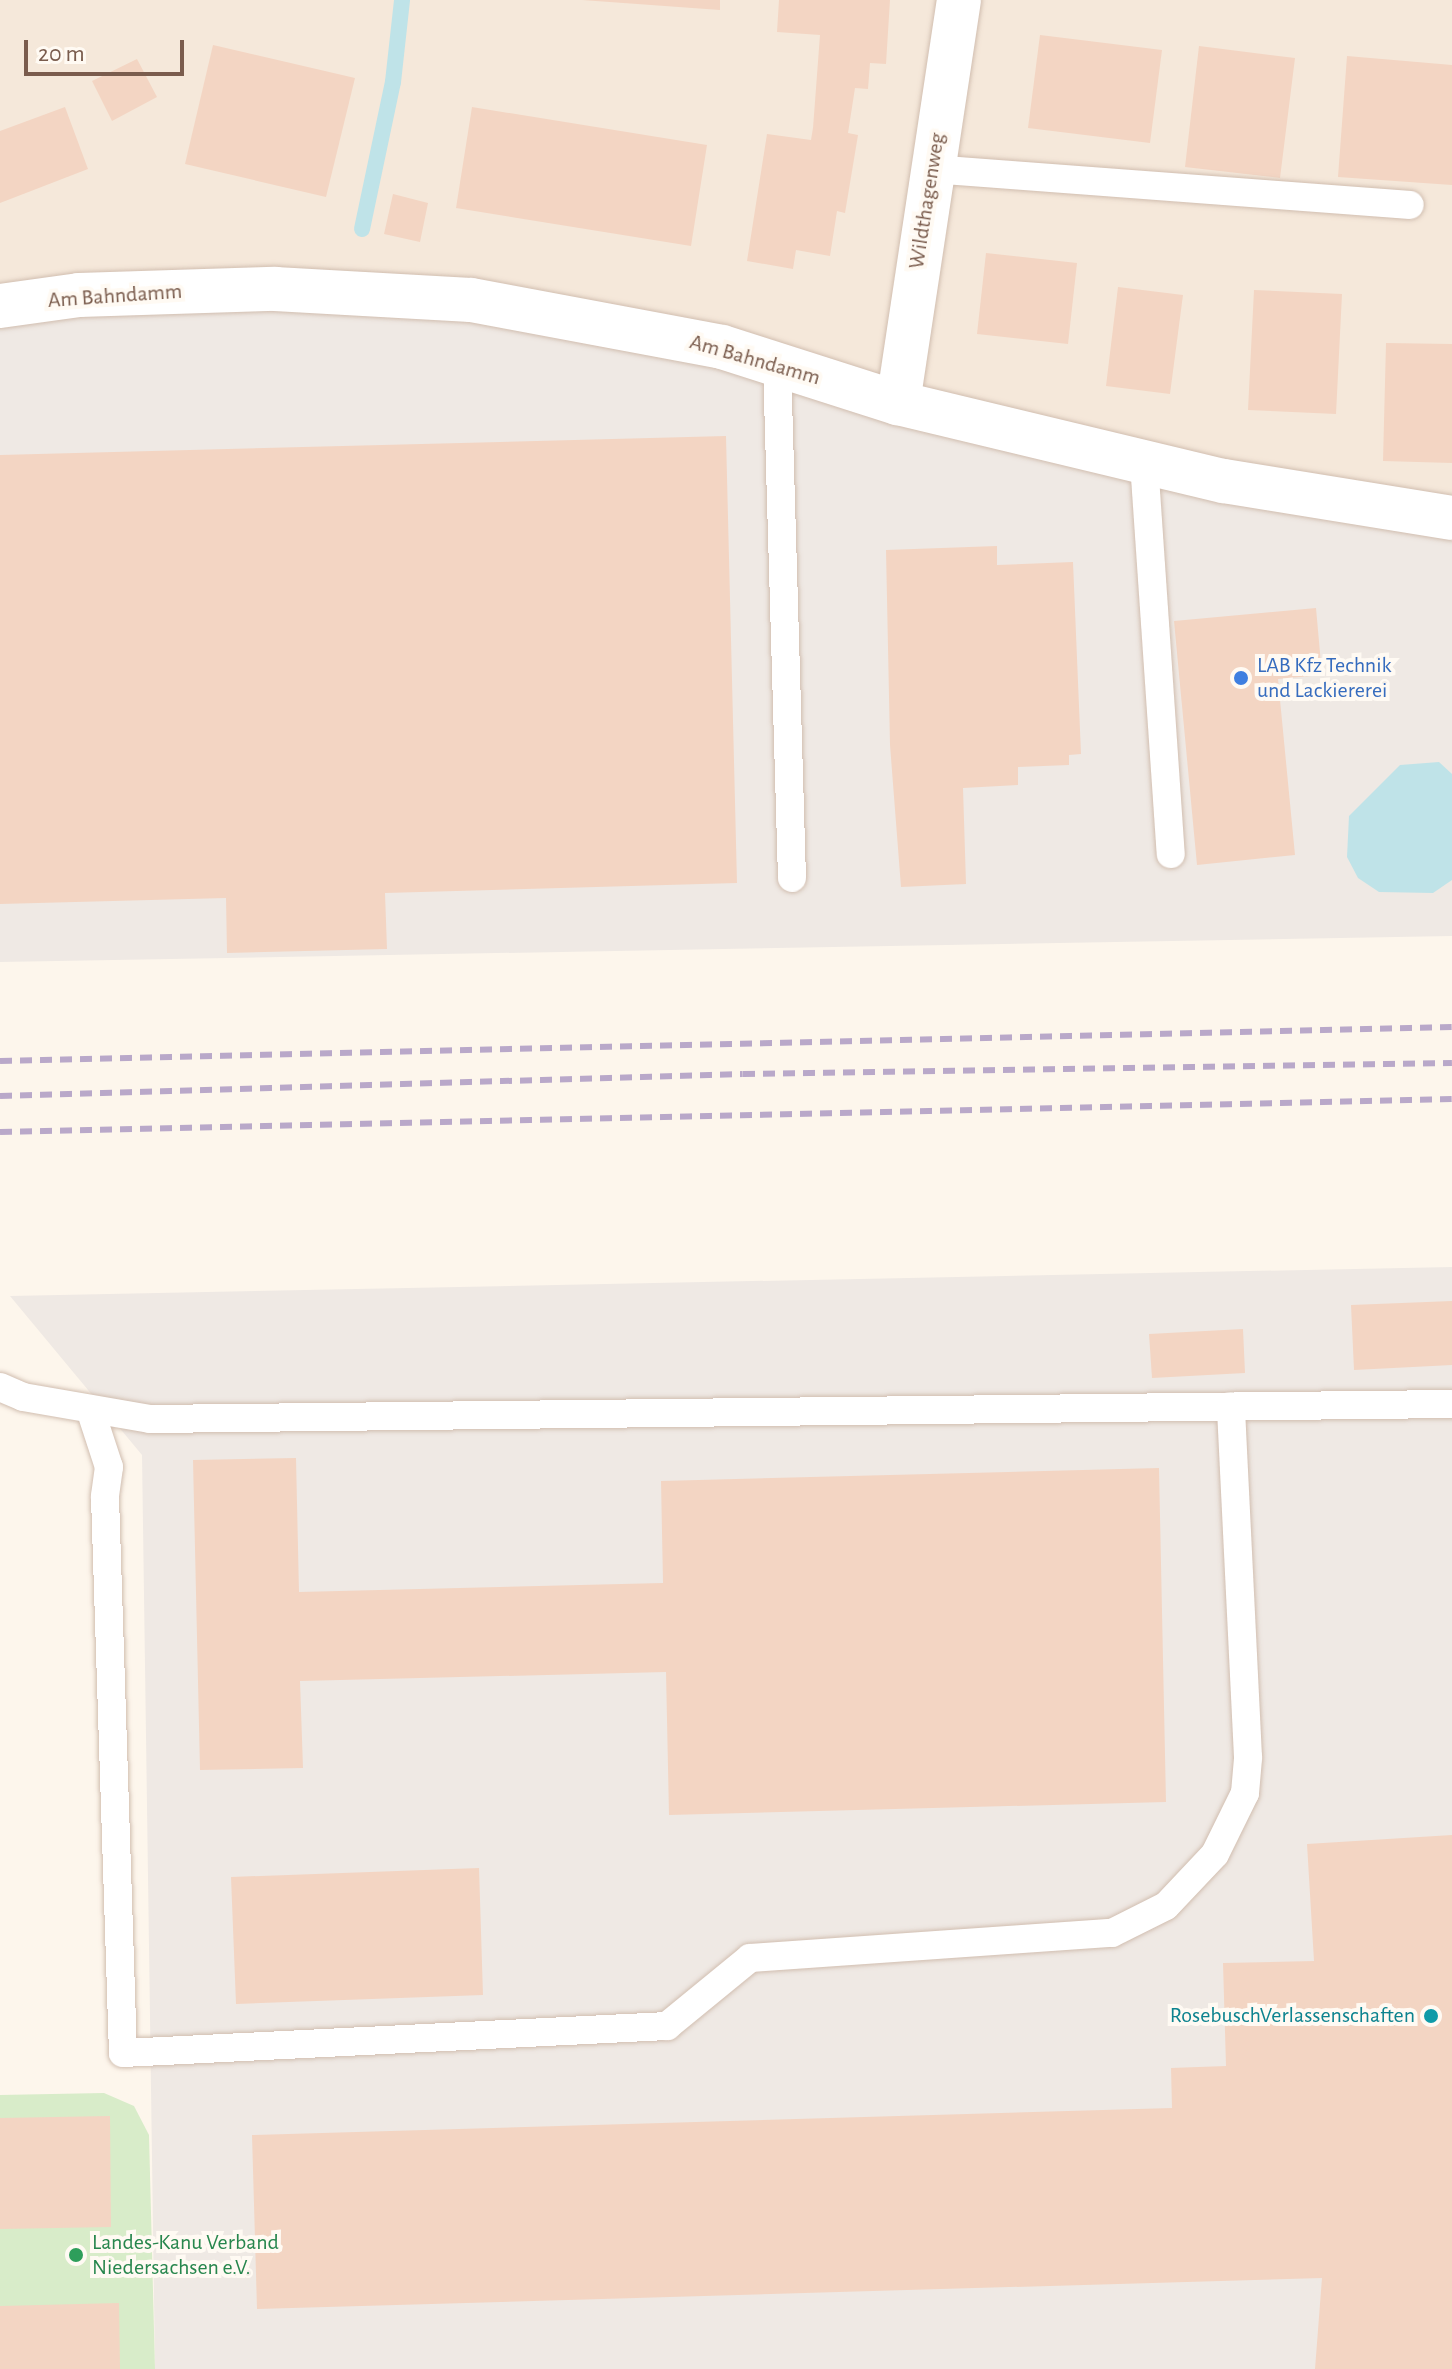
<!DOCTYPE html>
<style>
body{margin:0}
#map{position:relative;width:1452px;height:2369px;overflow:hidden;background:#fdf6ec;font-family:"Alegreya Sans",sans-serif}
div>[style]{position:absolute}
.residential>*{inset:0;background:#f5e8da}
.industrial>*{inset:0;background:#efe9e4}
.green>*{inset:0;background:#d8ecc9}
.water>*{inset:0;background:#bfe3e8}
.stream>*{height:16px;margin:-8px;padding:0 8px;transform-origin:8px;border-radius:8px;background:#bfe3e8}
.building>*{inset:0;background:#f3d5c3}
.roads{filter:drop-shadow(0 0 2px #d1beb0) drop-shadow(0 0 2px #d1beb0)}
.service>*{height:28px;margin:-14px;padding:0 14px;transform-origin:14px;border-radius:14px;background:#fff}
.minor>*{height:44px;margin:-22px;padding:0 22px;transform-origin:22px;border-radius:22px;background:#fff}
.rail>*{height:6px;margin-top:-3px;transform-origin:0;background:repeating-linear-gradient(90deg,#b9a8c9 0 12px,transparent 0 20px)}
.dots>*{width:22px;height:22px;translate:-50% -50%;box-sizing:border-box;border:4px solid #fffaf3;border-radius:50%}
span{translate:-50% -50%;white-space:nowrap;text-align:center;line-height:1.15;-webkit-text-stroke:8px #fffaf3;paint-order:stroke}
.street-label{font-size:22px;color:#7a5c4d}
.shop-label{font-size:22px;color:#366cbe}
.left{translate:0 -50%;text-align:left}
.culture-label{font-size:22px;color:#0d838f}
.right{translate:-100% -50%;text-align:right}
.leisure-label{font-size:22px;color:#27864d}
.scale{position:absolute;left:24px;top:40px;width:160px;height:36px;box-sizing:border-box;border:4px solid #7a5c4d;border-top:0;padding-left:10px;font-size:24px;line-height:28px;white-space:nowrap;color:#7a5c4d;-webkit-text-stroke:6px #fffaf3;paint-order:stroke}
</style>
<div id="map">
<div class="residential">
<i style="clip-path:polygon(0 0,1452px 0,1452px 518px,0 306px)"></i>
</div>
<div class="industrial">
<i style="clip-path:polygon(471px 300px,1452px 516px,1452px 936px,0 962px,0 306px)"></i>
<i style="clip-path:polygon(1452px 1267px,1452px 2369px,155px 2369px,142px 1455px,10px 1296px)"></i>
</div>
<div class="green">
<i style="clip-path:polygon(104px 2093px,134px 2106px,149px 2135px,155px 2369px,0 2369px,0 2095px)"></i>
</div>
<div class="water">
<i style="clip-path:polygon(1439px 762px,1452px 774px,1452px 880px,1433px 893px,1379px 892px,1358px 878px,1347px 857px,1349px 816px,1400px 765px)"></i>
</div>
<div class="stream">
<i style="left:362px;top:229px;width:150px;rotate:-78.1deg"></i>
<i style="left:393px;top:82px;width:82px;rotate:-83.7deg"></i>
</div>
<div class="building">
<i style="clip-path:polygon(582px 0,720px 0,720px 10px)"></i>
<i style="clip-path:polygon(779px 0,890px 0,886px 64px,870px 63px,868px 89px,855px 88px,848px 133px,858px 135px,845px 213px,837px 211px,830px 256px,796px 250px,793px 269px,747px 261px,767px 134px,811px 140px,813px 128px,820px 35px,777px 32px)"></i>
<i style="clip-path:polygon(1040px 35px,1162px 50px,1150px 143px,1028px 128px)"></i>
<i style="clip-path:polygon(213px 45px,355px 78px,326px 197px,185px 164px)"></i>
<i style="clip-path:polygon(1199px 46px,1295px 58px,1280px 178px,1185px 167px)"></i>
<i style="clip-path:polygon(1347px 56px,1452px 65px,1452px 185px,1338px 177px)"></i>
<i style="clip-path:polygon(137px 59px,157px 97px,112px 121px,92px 81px)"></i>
<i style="clip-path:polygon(65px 107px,88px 169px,0 203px,0 131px)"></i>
<i style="clip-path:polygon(472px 107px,707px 145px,691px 246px,456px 208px)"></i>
<i style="clip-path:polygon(393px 194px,428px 203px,420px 242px,384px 234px)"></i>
<i style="clip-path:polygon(986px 253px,1077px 263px,1068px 344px,977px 334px)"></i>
<i style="clip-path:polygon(1118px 287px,1183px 295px,1170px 394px,1106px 386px)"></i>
<i style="clip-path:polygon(1254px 290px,1342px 294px,1336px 414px,1248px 410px)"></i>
<i style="clip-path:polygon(1386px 343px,1452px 344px,1452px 463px,1383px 461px)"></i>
<i style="clip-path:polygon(726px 436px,737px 883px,385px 893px,387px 949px,227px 953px,226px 898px,0 904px,0 455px)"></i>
<i style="clip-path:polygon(997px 546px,997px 565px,1073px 562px,1081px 754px,1069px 755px,1069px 765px,1018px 767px,1018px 785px,963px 788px,966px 884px,901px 887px,890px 745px,886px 550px)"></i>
<i style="clip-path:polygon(1316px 608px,1322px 675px,1278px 679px,1295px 855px,1197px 865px,1174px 621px)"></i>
<i style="clip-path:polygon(1452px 1301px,1452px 1365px,1354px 1370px,1351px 1305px)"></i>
<i style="clip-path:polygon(1243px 1329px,1245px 1373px,1152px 1378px,1149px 1334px)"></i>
<i style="clip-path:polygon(296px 1458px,299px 1592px,663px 1583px,661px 1481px,1159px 1468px,1166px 1802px,669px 1815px,666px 1672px,300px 1681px,303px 1768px,200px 1770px,193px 1460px)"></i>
<i style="clip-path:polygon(1452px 1835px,1452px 2369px,1315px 2369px,1322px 2278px,257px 2309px,252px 2135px,1172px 2108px,1171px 2068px,1226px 2066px,1223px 1963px,1314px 1961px,1307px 1844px)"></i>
<i style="clip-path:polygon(479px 1868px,483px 1995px,236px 2004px,231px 1877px)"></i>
<i style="clip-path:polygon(110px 2116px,111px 2227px,0 2229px,0 2118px)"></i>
<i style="clip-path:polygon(119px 2303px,120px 2369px,0 2369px,0 2306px)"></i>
</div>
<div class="roads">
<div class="service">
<i style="left:932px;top:169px;width:479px;rotate:4.3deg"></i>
<i style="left:777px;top:364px;width:514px;rotate:88.33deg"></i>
<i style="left:1144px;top:462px;width:393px;rotate:86.1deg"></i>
<i style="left:0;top:1387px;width:25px;rotate:23deg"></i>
<i style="left:23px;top:1397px;width:129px;rotate:9.8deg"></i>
<i style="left:150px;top:1419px;width:1302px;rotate:-0.66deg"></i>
<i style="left:90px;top:1409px;width:61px;rotate:71.9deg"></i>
<i style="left:109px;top:1467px;width:30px;rotate:98deg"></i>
<i style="left:105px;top:1497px;width:556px;rotate:88.15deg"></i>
<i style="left:123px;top:2053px;width:545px;rotate:-2.84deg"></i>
<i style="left:667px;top:2026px;width:107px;rotate:-39.3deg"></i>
<i style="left:750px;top:1958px;width:363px;rotate:-4deg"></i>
<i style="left:1112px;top:1933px;width:60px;rotate:-26.6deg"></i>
<i style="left:1166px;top:1906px;width:71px;rotate:-46.7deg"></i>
<i style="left:1215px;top:1854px;width:68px;rotate:-63.8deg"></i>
<i style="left:1245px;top:1793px;width:36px;rotate:-85deg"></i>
<i style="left:1248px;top:1757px;width:351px;rotate:-92.8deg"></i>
</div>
<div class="minor">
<i style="left:0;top:306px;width:80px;rotate:-7.9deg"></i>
<i style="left:79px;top:295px;width:196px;rotate:-1.8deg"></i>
<i style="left:275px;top:289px;width:196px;rotate:3.2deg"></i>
<i style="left:471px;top:300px;width:255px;rotate:10.6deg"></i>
<i style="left:722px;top:347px;width:185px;rotate:17.7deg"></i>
<i style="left:898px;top:403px;width:335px;rotate:13.5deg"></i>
<i style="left:1224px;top:481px;width:231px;rotate:9.2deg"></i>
<i style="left:898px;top:403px;width:408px;rotate:-81.4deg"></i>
</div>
</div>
<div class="rail">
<i style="left:0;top:1061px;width:1452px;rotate:-1.34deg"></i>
<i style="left:0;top:1096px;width:743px;rotate:-1.7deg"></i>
<i style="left:743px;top:1074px;width:709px;rotate:-0.89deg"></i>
<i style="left:0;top:1132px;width:1452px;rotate:-1.3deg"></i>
</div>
<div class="dots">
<i style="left:1241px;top:678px;background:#3f7fe0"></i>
<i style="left:1431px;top:2016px;background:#0f9aa8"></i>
<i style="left:76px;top:2255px;background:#2e9e5b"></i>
</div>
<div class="street-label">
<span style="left:927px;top:201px;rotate:-81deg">Wildthagenweg</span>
<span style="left:115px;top:296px;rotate:-4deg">Am Bahndamm</span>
<span style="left:755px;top:360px;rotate:16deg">Am Bahndamm</span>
</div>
<div class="shop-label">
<span class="left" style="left:1257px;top:678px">LAB Kfz Technik<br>und Lackiererei</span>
</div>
<div class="culture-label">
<span class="right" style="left:1415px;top:2016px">RosebuschVerlassenschaften</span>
</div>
<div class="leisure-label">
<span class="left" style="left:92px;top:2255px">Landes-Kanu Verband<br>Niedersachsen e.V.</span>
</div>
<div class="scale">20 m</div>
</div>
